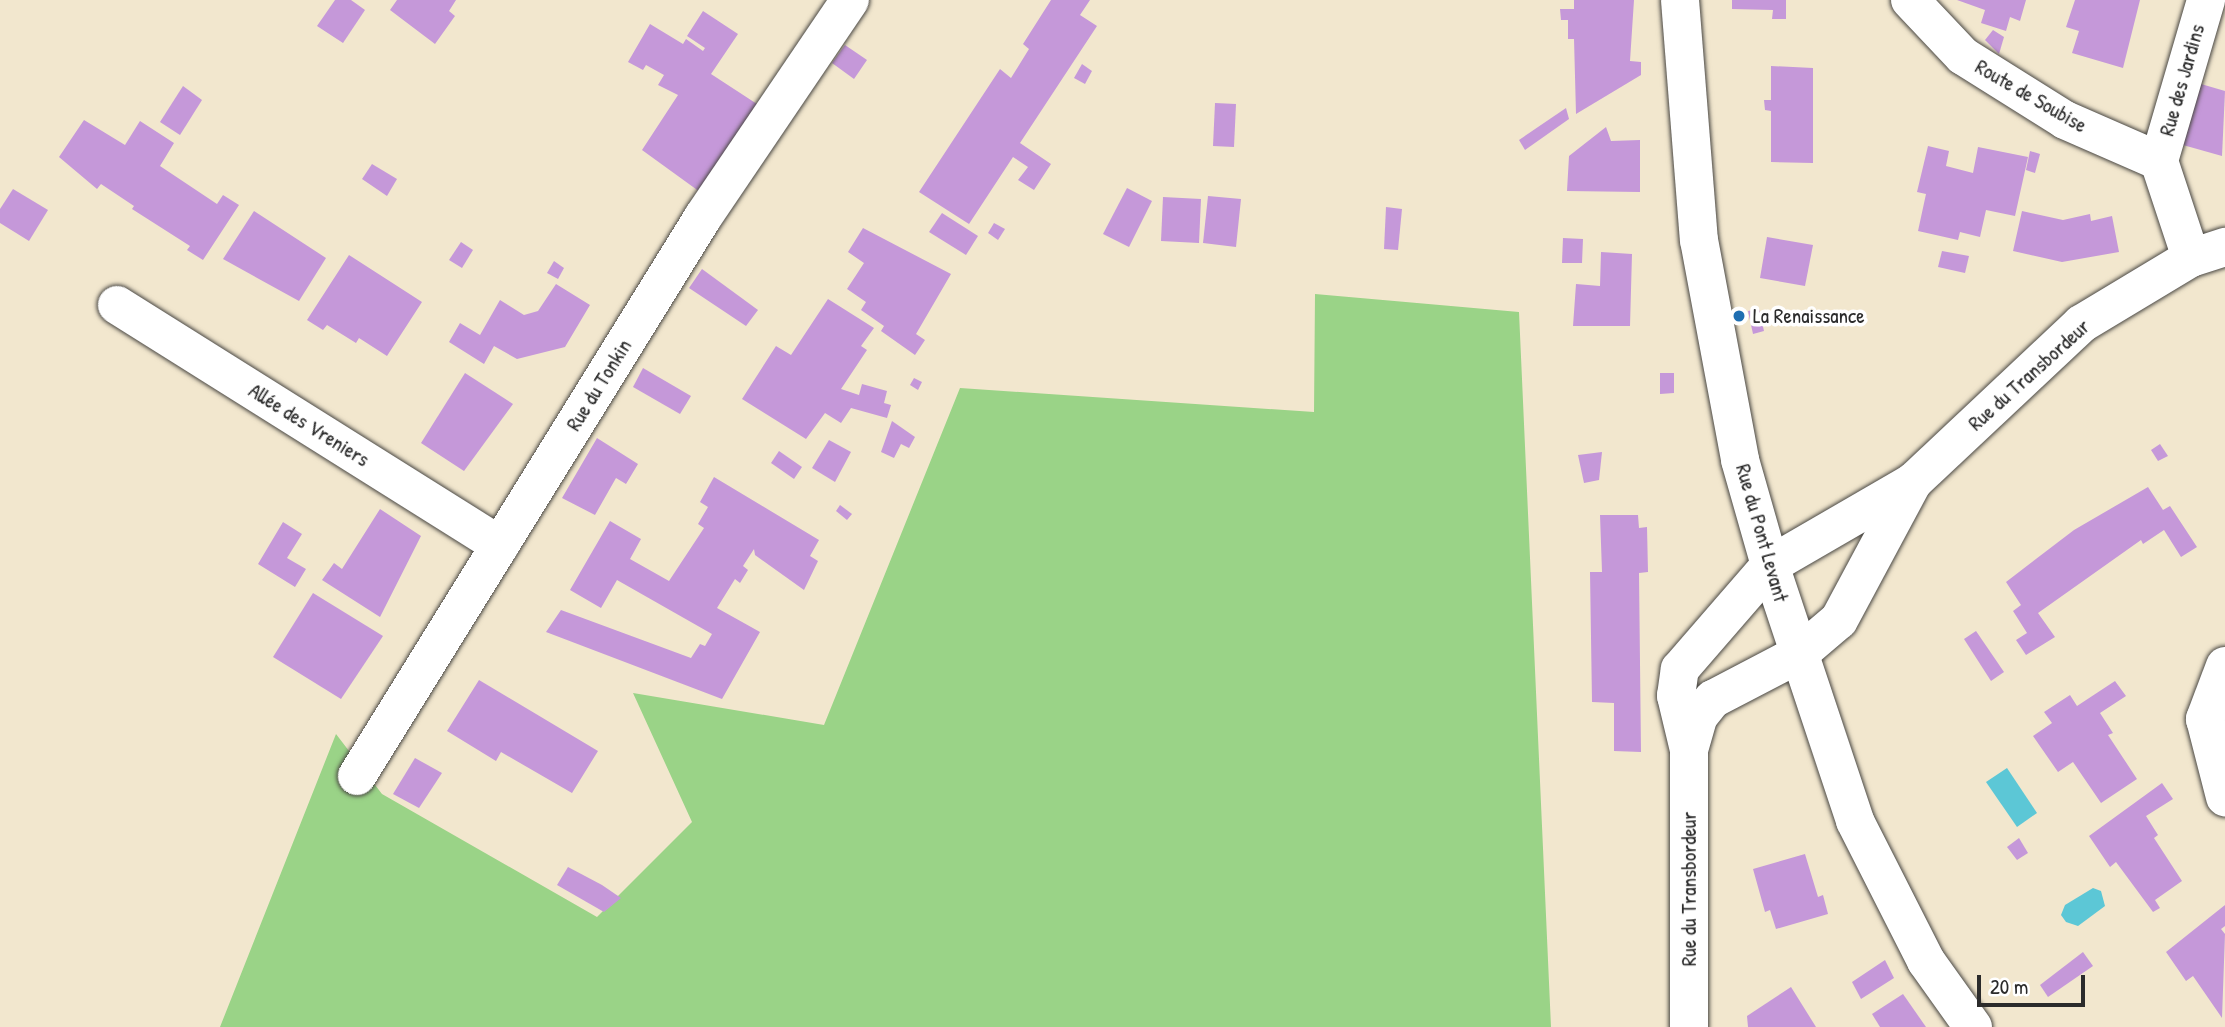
<!DOCTYPE html>
<meta charset="utf-8">
<style>
body{margin:0}
#map{position:relative;width:2225px;height:1027px;overflow:hidden;background:#f2e7ce;font-family:"Patrick Hand",sans-serif}
div>[style]{position:absolute}
.green>*{inset:0;background:#9ad387}
.water>*{inset:0;background:#5cc7d6}
.building>*{inset:0;background:#c598d9}
.roads{filter:drop-shadow(0 0 2px #494743) drop-shadow(0 0 2px #494743)}
.minor>*{height:38px;margin:-19px;padding:0 19px;transform-origin:19px;border-radius:19px;background:#fff}
.dots>*{width:19px;height:19px;translate:-50% -50%;box-sizing:border-box;border:4px solid #fff;border-radius:50%}
span{translate:-50% -50%;white-space:nowrap;text-align:center;line-height:1.15;-webkit-text-stroke:7px #fff;paint-order:stroke}
.street-label{font-size:21px;color:#2b2b2b}
.poi-label{font-size:21px;color:#2b2b2b}
.left{translate:0 -50%;text-align:left}
.scale{position:absolute;left:1977px;top:975px;width:108px;height:32px;box-sizing:border-box;border:4px solid #2b2b2b;border-top:0;padding-left:9px;font-size:21px;line-height:24px;white-space:nowrap;color:#2b2b2b;-webkit-text-stroke:5px #fff;paint-order:stroke}
</style>
<div id="map">
<div class="green">
<i style="clip-path:polygon(1315px 294px,1519px 312px,1551px 1027px,220px 1027px,336px 734px,382px 794px,597px 917px,692px 822px,633px 693px,824px 725px,960px 388px,1314px 412px)"></i>
</div>
<div class="water">
<i style="clip-path:polygon(2007px 768px,2037px 813px,2017px 827px,1986px 782px)"></i>
<i style="clip-path:polygon(2093px 888px,2101px 891px,2105px 906px,2078px 926px,2066px 922px,2061px 915px,2065px 905px)"></i>
</div>
<div class="building">
<i style="clip-path:polygon(335px 0,351px 0,365px 10px,343px 43px,317px 26px)"></i>
<i style="clip-path:polygon(397px 0,456px 0,449px 11px,455px 16px,435px 44px,390px 10px)"></i>
<i style="clip-path:polygon(1051px 0,1090px 0,1080px 15px,1097px 26px,1020px 143px,1051px 164px,1034px 190px,1018px 180px,1028px 167px,1013px 157px,969px 224px,919px 192px,1000px 69px,1011px 78px,1029px 49px,1023px 44px)"></i>
<i style="clip-path:polygon(1574px 0,1634px 0,1630px 61px,1641px 62px,1641px 75px,1576px 114px,1574px 39px,1568px 39px,1568px 20px,1561px 20px,1560px 9px,1574px 9px)"></i>
<i style="clip-path:polygon(1732px 0,1786px 0,1786px 19px,1772px 19px,1773px 10px,1732px 9px)"></i>
<i style="clip-path:polygon(1957px 0,2026px 0,2020px 21px,2010px 17px,2006px 31px,1981px 23px,1985px 10px)"></i>
<i style="clip-path:polygon(2075px 0,2140px 0,2123px 68px,2072px 53px,2079px 31px,2066px 27px)"></i>
<i style="clip-path:polygon(703px 11px,738px 34px,711px 74px,757px 104px,700px 192px,642px 150px,678px 95px,658px 85px,664px 75px,646px 65px,643px 70px,628px 62px,650px 24px,683px 44px,686px 39px,703px 51px,705px 48px,687px 36px)"></i>
<i style="clip-path:polygon(1993px 30px,2004px 37px,1999px 54px,1985px 40px)"></i>
<i style="clip-path:polygon(845px 45px,867px 60px,854px 79px,832px 63px)"></i>
<i style="clip-path:polygon(1082px 64px,1092px 71px,1085px 84px,1074px 78px)"></i>
<i style="clip-path:polygon(1771px 66px,1813px 68px,1813px 163px,1771px 162px,1771px 111px,1765px 110px,1764px 100px,1771px 100px)"></i>
<i style="clip-path:polygon(2201px 84px,2225px 91px,2222px 156px,2183px 145px)"></i>
<i style="clip-path:polygon(183px 86px,202px 100px,180px 135px,160px 122px)"></i>
<i style="clip-path:polygon(1215px 103px,1236px 104px,1234px 147px,1213px 146px)"></i>
<i style="clip-path:polygon(1566px 108px,1569px 119px,1525px 150px,1519px 140px)"></i>
<i style="clip-path:polygon(84px 120px,125px 145px,140px 121px,174px 143px,160px 166px,217px 204px,223px 195px,239px 205px,203px 260px,187px 250px,190px 246px,132px 209px,134px 206px,101px 184px,97px 189px,59px 157px)"></i>
<i style="clip-path:polygon(1606px 127px,1611px 141px,1640px 140px,1640px 192px,1567px 191px,1569px 156px)"></i>
<i style="clip-path:polygon(1928px 146px,1949px 151px,1946px 166px,1973px 173px,1978px 147px,2028px 157px,2015px 216px,1986px 210px,1980px 237px,1960px 232px,1958px 240px,1918px 231px,1926px 194px,1917px 192px)"></i>
<i style="clip-path:polygon(2030px 151px,2040px 154px,2035px 173px,2026px 170px)"></i>
<i style="clip-path:polygon(372px 164px,397px 179px,387px 196px,362px 179px)"></i>
<i style="clip-path:polygon(1127px 188px,1152px 201px,1129px 247px,1103px 234px)"></i>
<i style="clip-path:polygon(13px 189px,48px 210px,29px 241px,0 223px,0 209px)"></i>
<i style="clip-path:polygon(1208px 196px,1241px 199px,1236px 247px,1203px 243px)"></i>
<i style="clip-path:polygon(1163px 197px,1201px 199px,1199px 243px,1161px 241px)"></i>
<i style="clip-path:polygon(1386px 207px,1402px 209px,1398px 250px,1384px 249px)"></i>
<i style="clip-path:polygon(254px 211px,326px 258px,299px 301px,223px 259px)"></i>
<i style="clip-path:polygon(2022px 211px,2063px 220px,2090px 214px,2091px 221px,2112px 216px,2119px 252px,2062px 262px,2013px 251px)"></i>
<i style="clip-path:polygon(942px 213px,978px 236px,966px 255px,929px 232px)"></i>
<i style="clip-path:polygon(994px 223px,1005px 229px,998px 240px,988px 233px)"></i>
<i style="clip-path:polygon(863px 228px,951px 274px,916px 334px,925px 340px,915px 355px,881px 331px,884px 326px,861px 310px,866px 302px,847px 289px,864px 263px,848px 252px)"></i>
<i style="clip-path:polygon(1767px 237px,1813px 245px,1805px 286px,1760px 278px)"></i>
<i style="clip-path:polygon(1563px 238px,1583px 239px,1582px 263px,1562px 263px)"></i>
<i style="clip-path:polygon(461px 242px,473px 250px,462px 268px,449px 260px)"></i>
<i style="clip-path:polygon(1942px 251px,1969px 256px,1965px 273px,1938px 267px)"></i>
<i style="clip-path:polygon(1601px 252px,1632px 254px,1630px 326px,1573px 326px,1576px 284px,1600px 286px)"></i>
<i style="clip-path:polygon(349px 255px,422px 302px,387px 356px,359px 338px,356px 343px,327px 325px,323px 330px,307px 320px)"></i>
<i style="clip-path:polygon(554px 261px,564px 268px,558px 279px,547px 273px)"></i>
<i style="clip-path:polygon(702px 269px,758px 310px,746px 326px,689px 288px)"></i>
<i style="clip-path:polygon(556px 284px,590px 305px,565px 347px,517px 359px,494px 346px,484px 364px,449px 342px,460px 323px,480px 335px,500px 300px,524px 315px,538px 311px)"></i>
<i style="clip-path:polygon(828px 299px,874px 328px,861px 346px,867px 350px,841px 389px,859px 395px,862px 384px,887px 391px,884px 403px,891px 405px,887px 418px,851px 408px,841px 423px,825px 413px,806px 439px,742px 399px,776px 346px,791px 355px)"></i>
<i style="clip-path:polygon(1759px 309px,1764px 331px,1753px 334px,1748px 311px)"></i>
<i style="clip-path:polygon(643px 368px,691px 396px,680px 414px,633px 387px)"></i>
<i style="clip-path:polygon(465px 373px,513px 404px,464px 471px,421px 443px)"></i>
<i style="clip-path:polygon(1660px 373px,1674px 373px,1674px 393px,1660px 394px)"></i>
<i style="clip-path:polygon(914px 378px,922px 382px,918px 390px,910px 385px)"></i>
<i style="clip-path:polygon(892px 421px,915px 437px,909px 448px,901px 444px,894px 458px,881px 452px)"></i>
<i style="clip-path:polygon(597px 438px,638px 464px,626px 484px,616px 478px,595px 515px,562px 498px)"></i>
<i style="clip-path:polygon(829px 440px,851px 452px,835px 482px,812px 468px)"></i>
<i style="clip-path:polygon(2160px 444px,2168px 456px,2158px 461px,2151px 450px)"></i>
<i style="clip-path:polygon(779px 451px,802px 467px,794px 479px,771px 463px)"></i>
<i style="clip-path:polygon(1602px 452px,1599px 480px,1584px 483px,1578px 455px)"></i>
<i style="clip-path:polygon(714px 477px,819px 540px,810px 556px,818px 561px,804px 590px,755px 555px,754px 549px,743px 566px,748px 570px,740px 583px,735px 579px,717px 608px,760px 632px,722px 699px,546px 632px,561px 610px,691px 658px,700px 644px,705px 646px,712px 634px,617px 580px,601px 608px,570px 590px,610px 521px,641px 539px,630px 559px,669px 581px,704px 528px,698px 524px,708px 507px,700px 502px)"></i>
<i style="clip-path:polygon(2148px 487px,2163px 510px,2170px 506px,2197px 547px,2181px 557px,2164px 530px,2143px 544px,2141px 540px,2038px 613px,2055px 637px,2026px 655px,2016px 640px,2027px 633px,2013px 611px,2021px 605px,2006px 582px,2074px 530px)"></i>
<i style="clip-path:polygon(840px 505px,852px 514px,847px 520px,836px 511px)"></i>
<i style="clip-path:polygon(380px 509px,421px 536px,380px 617px,322px 580px,334px 563px,342px 569px)"></i>
<i style="clip-path:polygon(1600px 515px,1638px 515px,1639px 528px,1647px 527px,1648px 572px,1639px 573px,1641px 752px,1614px 751px,1614px 703px,1592px 702px,1590px 572px,1602px 572px)"></i>
<i style="clip-path:polygon(283px 522px,302px 534px,287px 558px,306px 569px,295px 587px,258px 564px)"></i>
<i style="clip-path:polygon(313px 593px,383px 636px,341px 699px,273px 657px)"></i>
<i style="clip-path:polygon(1976px 631px,2004px 672px,1991px 681px,1964px 639px)"></i>
<i style="clip-path:polygon(479px 680px,598px 751px,572px 793px,501px 752px,496px 761px,447px 731px)"></i>
<i style="clip-path:polygon(2115px 681px,2126px 696px,2100px 713px,2113px 733px,2108px 735px,2137px 779px,2101px 803px,2073px 762px,2058px 772px,2033px 736px,2052px 723px,2044px 712px,2070px 695px,2077px 706px)"></i>
<i style="clip-path:polygon(415px 758px,442px 773px,419px 808px,393px 794px)"></i>
<i style="clip-path:polygon(2162px 783px,2173px 799px,2146px 816px,2158px 835px,2154px 838px,2182px 881px,2155px 900px,2160px 908px,2153px 912px,2116px 862px,2110px 867px,2089px 836px)"></i>
<i style="clip-path:polygon(2019px 838px,2028px 853px,2017px 860px,2007px 847px)"></i>
<i style="clip-path:polygon(1805px 854px,1818px 897px,1823px 895px,1828px 914px,1776px 929px,1770px 910px,1765px 912px,1753px 869px)"></i>
<i style="clip-path:polygon(568px 867px,602px 885px,621px 898px,604px 912px,557px 885px)"></i>
<i style="clip-path:polygon(2225px 905px,2225px 926px,2221px 929px,2225px 934px,2222px 1018px,2193px 976px,2186px 981px,2166px 952px)"></i>
<i style="clip-path:polygon(2083px 952px,2093px 966px,2048px 997px,2040px 985px)"></i>
<i style="clip-path:polygon(1885px 960px,1894px 978px,1861px 999px,1852px 982px)"></i>
<i style="clip-path:polygon(1791px 987px,1816px 1027px,1748px 1027px,1747px 1016px)"></i>
<i style="clip-path:polygon(1903px 994px,1926px 1027px,1880px 1027px,1872px 1014px)"></i>
</div>
<div class="roads">
<div class="minor">
<i style="left:1680px;top:0;width:241px;rotate:85.5deg"></i>
<i style="left:1699px;top:240px;width:224px;rotate:79.4deg"></i>
<i style="left:1740px;top:460px;width:109px;rotate:74.1deg"></i>
<i style="left:1770px;top:565px;width:270px;rotate:71.6deg"></i>
<i style="left:1855px;top:821px;width:157px;rotate:63.1deg"></i>
<i style="left:1926px;top:961px;width:81px;rotate:54.5deg"></i>
<i style="left:1910px;top:0;width:77px;rotate:46.6deg"></i>
<i style="left:1963px;top:56px;width:120px;rotate:32.1deg"></i>
<i style="left:2065px;top:120px;width:103px;rotate:23.6deg"></i>
<i style="left:2159px;top:161px;width:102px;rotate:71.7deg"></i>
<i style="left:2159px;top:161px;width:168px;rotate:-73.7deg"></i>
<i style="left:117px;top:305px;width:452px;rotate:32.1deg"></i>
<i style="left:2225px;top:666px;width:57px;rotate:110.7deg"></i>
<i style="left:2205px;top:719px;width:81px;rotate:75.6deg"></i>
<i style="left:1689px;top:750px;width:35px;rotate:-74deg"></i>
<i style="left:1699px;top:716px;width:22px;rotate:-51deg"></i>
<i style="left:1713px;top:699px;width:97px;rotate:-27.6deg"></i>
<i style="left:1799px;top:654px;width:52px;rotate:-40.4deg"></i>
<i style="left:1839px;top:620px;width:157px;rotate:-61.8deg"></i>
<i style="left:357px;top:776px;width:657px;rotate:-58.24deg"></i>
<i style="left:703px;top:217px;width:262px;rotate:-55.9deg"></i>
<i style="left:1689px;top:1027px;width:277px;rotate:-90deg"></i>
<i style="left:1689px;top:750px;width:56px;rotate:-103.5deg"></i>
<i style="left:1676px;top:696px;width:27px;rotate:-82deg"></i>
<i style="left:1680px;top:669px;width:138px;rotate:-49.1deg"></i>
<i style="left:1770px;top:565px;width:165px;rotate:-30.1deg"></i>
<i style="left:1913px;top:482px;width:231px;rotate:-43.2deg"></i>
<i style="left:2081px;top:324px;width:128px;rotate:-31deg"></i>
<i style="left:2191px;top:258px;width:36px;rotate:-18deg"></i>
</div>
</div>
<div class="dots">
<i style="left:1739px;top:316px;background:#1f6fb2"></i>
</div>
<div class="street-label">
<span style="left:2182px;top:80px;rotate:-74deg">Rue des Jardins</span>
<span style="left:2031px;top:96px;rotate:30deg">Route de Soubise</span>
<span style="left:2029px;top:375px;rotate:-42deg">Rue du Transbordeur</span>
<span style="left:599px;top:385px;rotate:-58deg">Rue du Tonkin</span>
<span style="left:309px;top:425px;rotate:32deg">Allée des Vreniers</span>
<span style="left:1762px;top:533px;rotate:74deg">Rue du Pont Levant</span>
<span style="left:1689px;top:889px;rotate:-90deg">Rue du Transbordeur</span>
</div>
<div class="poi-label">
<span class="left" style="left:1753px;top:316px">La Renaissance</span>
</div>
<div class="scale">20 m</div>
</div>
